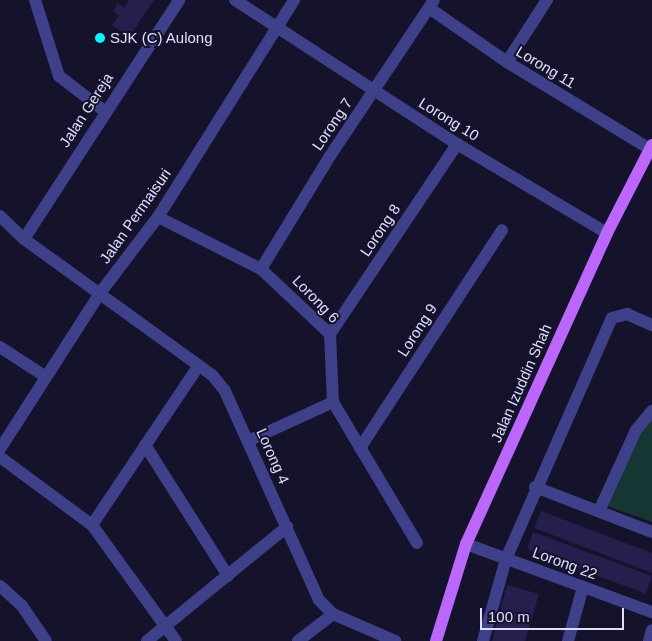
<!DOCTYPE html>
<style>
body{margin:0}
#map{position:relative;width:652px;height:641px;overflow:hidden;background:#15122c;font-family:Arial,sans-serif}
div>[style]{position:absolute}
.green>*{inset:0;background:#153633}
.building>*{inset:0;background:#251f4d}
.minor>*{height:12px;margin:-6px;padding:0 6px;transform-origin:6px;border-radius:6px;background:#3e408a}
.major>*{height:12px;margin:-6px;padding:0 6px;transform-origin:6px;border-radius:6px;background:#bb67fc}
.dots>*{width:14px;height:14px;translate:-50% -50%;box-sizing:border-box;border:2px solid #15122c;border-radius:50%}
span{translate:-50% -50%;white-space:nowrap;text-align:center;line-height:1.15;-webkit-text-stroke:4px #15122c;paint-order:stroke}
.poi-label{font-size:15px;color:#e0defe}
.left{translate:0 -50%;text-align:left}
.street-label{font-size:15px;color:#e0defe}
.scale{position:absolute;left:480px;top:608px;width:144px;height:22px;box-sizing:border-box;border:2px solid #e0defe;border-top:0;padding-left:6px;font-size:15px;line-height:18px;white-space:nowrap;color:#e0defe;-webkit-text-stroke:4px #15122c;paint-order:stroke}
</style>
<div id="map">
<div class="green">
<i style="clip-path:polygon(652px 417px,652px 522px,607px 506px,646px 420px)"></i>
</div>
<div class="building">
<i style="clip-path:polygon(129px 0,154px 0,129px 37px,112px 25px,119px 15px,113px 11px,118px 3px,124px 8px)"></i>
<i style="clip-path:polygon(541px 511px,652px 553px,652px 573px,534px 528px)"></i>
<i style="clip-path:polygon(533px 532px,652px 576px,646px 594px,527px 549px)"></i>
<i style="clip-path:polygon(507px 585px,539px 594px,525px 641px,492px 641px)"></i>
</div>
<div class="minor">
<i style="left:35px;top:0;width:80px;rotate:72.5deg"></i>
<i style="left:59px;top:76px;width:56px;rotate:37.7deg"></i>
<i style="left:235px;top:0;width:265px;rotate:33deg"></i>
<i style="left:457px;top:144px;width:174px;rotate:30.7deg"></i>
<i style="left:429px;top:8px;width:95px;rotate:34.7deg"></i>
<i style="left:507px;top:62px;width:167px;rotate:31.3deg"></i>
<i style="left:507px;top:62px;width:74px;rotate:-57.2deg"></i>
<i style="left:0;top:216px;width:33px;rotate:44deg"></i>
<i style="left:24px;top:239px;width:233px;rotate:35.9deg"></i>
<i style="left:213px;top:376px;width:19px;rotate:51deg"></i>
<i style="left:225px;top:391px;width:229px;rotate:65.8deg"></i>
<i style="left:319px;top:600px;width:20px;rotate:45deg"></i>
<i style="left:333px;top:614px;width:68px;rotate:23.5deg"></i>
<i style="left:158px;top:217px;width:115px;rotate:26.8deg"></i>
<i style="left:261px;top:269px;width:95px;rotate:43.3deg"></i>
<i style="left:330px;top:334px;width:68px;rotate:87.5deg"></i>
<i style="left:333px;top:402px;width:164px;rotate:59.2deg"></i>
<i style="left:24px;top:239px;width:285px;rotate:-57deg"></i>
<i style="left:261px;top:269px;width:132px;rotate:-58.6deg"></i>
<i style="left:330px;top:156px;width:187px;rotate:-56.3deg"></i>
<i style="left:330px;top:334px;width:229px;rotate:-56.2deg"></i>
<i style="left:0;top:347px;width:55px;rotate:33.1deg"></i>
<i style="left:248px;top:441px;width:94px;rotate:-24.6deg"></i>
<i style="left:145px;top:445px;width:155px;rotate:57.6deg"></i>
<i style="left:360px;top:448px;width:260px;rotate:-56.9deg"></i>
<i style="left:0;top:449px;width:185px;rotate:-57.3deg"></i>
<i style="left:100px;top:293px;width:96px;rotate:-52.7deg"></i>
<i style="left:158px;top:217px;width:256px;rotate:-57.9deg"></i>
<i style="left:0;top:457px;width:114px;rotate:36.5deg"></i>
<i style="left:92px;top:525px;width:143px;rotate:54.1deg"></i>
<i style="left:535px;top:487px;width:125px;rotate:21deg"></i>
<i style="left:599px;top:511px;width:89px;rotate:-65.4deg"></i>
<i style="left:636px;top:430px;width:25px;rotate:-50deg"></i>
<i style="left:92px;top:525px;width:192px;rotate:-56.2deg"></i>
<i style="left:466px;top:544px;width:198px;rotate:20.1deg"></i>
<i style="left:0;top:586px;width:30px;rotate:42deg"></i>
<i style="left:22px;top:606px;width:42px;rotate:55.6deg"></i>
<i style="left:147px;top:641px;width:181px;rotate:-39.2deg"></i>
<i style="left:298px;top:641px;width:44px;rotate:-37.6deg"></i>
<i style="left:483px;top:641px;width:85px;rotate:-74.3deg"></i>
<i style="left:506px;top:559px;width:263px;rotate:-66.3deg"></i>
<i style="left:612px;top:318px;width:16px;rotate:-15deg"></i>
<i style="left:627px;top:314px;width:27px;rotate:24deg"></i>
<i style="left:568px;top:641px;width:56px;rotate:-74.5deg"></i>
<i style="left:649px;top:641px;width:11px;rotate:-75deg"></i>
</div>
<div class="major">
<i style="left:436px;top:641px;width:102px;rotate:-72.8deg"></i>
<i style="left:466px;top:544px;width:341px;rotate:-65.6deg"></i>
<i style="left:607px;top:233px;width:99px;rotate:-62.9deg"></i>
</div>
<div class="dots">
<i style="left:100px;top:38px;background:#0ef2fa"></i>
</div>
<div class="poi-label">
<span class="left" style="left:110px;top:38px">SJK (C) Aulong</span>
</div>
<div class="street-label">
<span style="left:546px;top:67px;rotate:31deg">Lorong 11</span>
<span style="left:86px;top:110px;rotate:-57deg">Jalan Gereja</span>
<span style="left:449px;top:119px;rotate:32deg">Lorong 10</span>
<span style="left:332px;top:124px;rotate:-56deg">Lorong 7</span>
<span style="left:135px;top:216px;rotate:-55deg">Jalan Permaisuri</span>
<span style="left:380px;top:230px;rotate:-56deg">Lorong 8</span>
<span style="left:316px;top:299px;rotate:46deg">Lorong 6</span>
<span style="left:417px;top:330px;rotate:-57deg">Lorong 9</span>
<span style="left:521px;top:383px;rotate:-66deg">Jalan Izuddin Shah</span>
<span style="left:273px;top:456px;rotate:66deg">Lorong 4</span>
<span style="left:565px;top:563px;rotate:20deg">Lorong 22</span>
</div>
<div class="scale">100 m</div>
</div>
